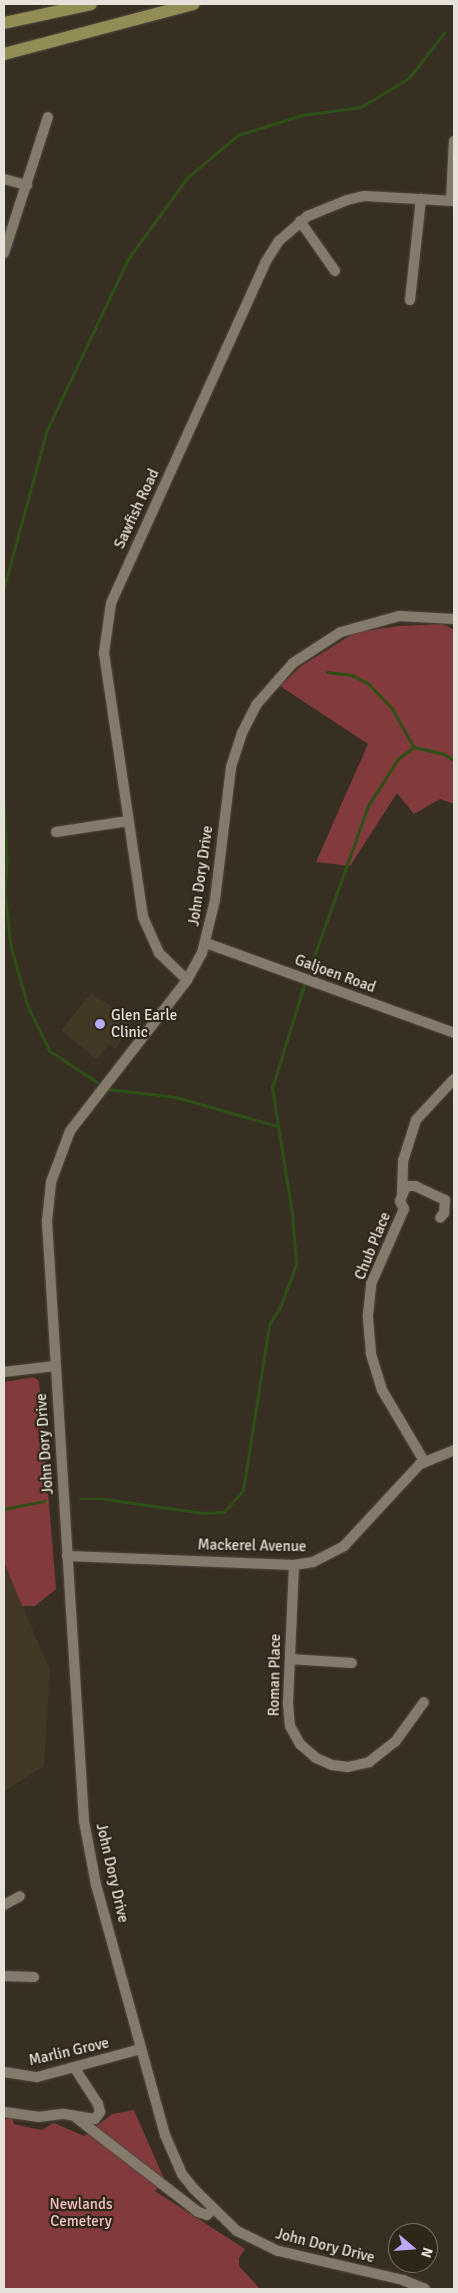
<!DOCTYPE html>
<style>
body{margin:0}
#map{position:relative;width:458px;height:2293px;overflow:hidden;background:#382f23;font-family:Signika,sans-serif}
div>[style]{position:absolute}
.built>*{inset:0;background:#433726}
.green>*{inset:0;background:#823a3c}
.stream>*{height:2.5px;margin:-1.25px;padding:0 1.25px;transform-origin:1.25px;border-radius:1.25px;background:#2e5016}
.roads{filter:drop-shadow(0 0 1px #534c41) drop-shadow(0 0 1px #534c41)}
.minor>*{height:10px;margin:-5px;padding:0 5px;transform-origin:5px;border-radius:5px;background:#857b6d}
.major>*{height:12px;margin:-6px;padding:0 6px;transform-origin:6px;border-radius:6px;background:#928c55}
.dots>*{width:14px;height:14px;translate:-50% -50%;box-sizing:border-box;border:2px solid #2e2619;border-radius:50%}
span{translate:-50% -50%;white-space:nowrap;text-align:center;line-height:1.15;-webkit-text-stroke:4.5px #2e2619;paint-order:stroke}
.street-label{font-size:15px;color:#e6e1d9}
.poi-label{font-size:15px;color:#e6e1d9}
.left{translate:0 -50%;text-align:left}
.park-label{font-size:15px;color:#f5c1c0}
.frame{position:absolute;inset:0;border:5px solid #e6e1d9;pointer-events:none}
.north{position:absolute;left:388px;top:2223px;width:50px;height:50px;box-sizing:border-box;background:#2e2619;border:1px solid #787166;border-radius:50%;rotate:108deg;font-size:14px;font-weight:700;line-height:20px;text-align:center;color:#e6e1d9}
.north::after{content:'';display:block;margin:auto;width:18px;height:22px;background:#bbaaf6;clip-path:polygon(50% 0,100% 100%,50% 72%,0 100%)}
</style>
<div id="map">
<div class="built">
<i style="clip-path:polygon(91px 993px,126px 1016px,124px 1019px,130px 1025px,116px 1049px,109px 1045px,96px 1059px,61px 1030px)"></i>
<i style="clip-path:polygon(4px 1562px,50px 1671px,44px 1766px,4px 1791px)"></i>
</div>
<div class="green">
<i style="clip-path:polygon(443px 624px,454px 630px,454px 804px,440px 799px,414px 814px,397px 793px,350px 866px,316px 862px,368px 744px,280px 686px,301px 666px,356px 632px,399px 626px)"></i>
<i style="clip-path:polygon(34px 1377px,39px 1381px,56px 1589px,35px 1606px,22px 1606px,4px 1562px,4px 1382px)"></i>
<i style="clip-path:polygon(134px 2110px,165px 2181px,155px 2191px,245px 2249px,239px 2258px,239px 2266px,260px 2289px,4px 2289px,4px 2120px,12px 2117px,14px 2124px,41px 2130px,54px 2123px,84px 2136px,112px 2114px)"></i>
</div>
<div class="stream">
<i style="left:4px;top:587px;width:163px;rotate:-74.7deg"></i>
<i style="left:47px;top:430px;width:189px;rotate:-64.7deg"></i>
<i style="left:128px;top:259px;width:100px;rotate:-53.9deg"></i>
<i style="left:187px;top:178px;width:67px;rotate:-40.1deg"></i>
<i style="left:238px;top:135px;width:67px;rotate:-17.4deg"></i>
<i style="left:302px;top:115px;width:60px;rotate:-7.7deg"></i>
<i style="left:361px;top:107px;width:56px;rotate:-31.1deg"></i>
<i style="left:409px;top:78px;width:57px;rotate:-52.1deg"></i>
<i style="left:327px;top:672px;width:25px;rotate:7deg"></i>
<i style="left:352px;top:675px;width:18px;rotate:27deg"></i>
<i style="left:368px;top:683px;width:35px;rotate:46deg"></i>
<i style="left:392px;top:708px;width:45px;rotate:60.6deg"></i>
<i style="left:4px;top:801px;width:61px;rotate:87.2deg"></i>
<i style="left:7px;top:862px;width:29px;rotate:94deg"></i>
<i style="left:5px;top:891px;width:55px;rotate:83.8deg"></i>
<i style="left:11px;top:946px;width:62px;rotate:74.2deg"></i>
<i style="left:28px;top:1006px;width:50px;rotate:63.9deg"></i>
<i style="left:50px;top:1051px;width:56px;rotate:33.4deg"></i>
<i style="left:310px;top:968px;width:172px;rotate:-70.3deg"></i>
<i style="left:368px;top:806px;width:56px;rotate:-57.4deg"></i>
<i style="left:398px;top:759px;width:20px;rotate:-37deg"></i>
<i style="left:414px;top:747px;width:31px;rotate:13deg"></i>
<i style="left:444px;top:754px;width:12px;rotate:31deg"></i>
<i style="left:107px;top:1089px;width:69px;rotate:6.6deg"></i>
<i style="left:176px;top:1097px;width:105px;rotate:16deg"></i>
<i style="left:80px;top:1499px;width:25px"></i>
<i style="left:105px;top:1499px;width:99px;rotate:8.1deg"></i>
<i style="left:203px;top:1513px;width:21px;rotate:-3deg"></i>
<i style="left:224px;top:1512px;width:29px;rotate:-49deg"></i>
<i style="left:243px;top:1490px;width:167px;rotate:-81deg"></i>
<i style="left:269px;top:1325px;width:23px;rotate:-59deg"></i>
<i style="left:281px;top:1305px;width:44px;rotate:-69.9deg"></i>
<i style="left:296px;top:1264px;width:50px;rotate:-94.6deg"></i>
<i style="left:292px;top:1214px;width:128px;rotate:-99deg"></i>
<i style="left:272px;top:1088px;width:108px;rotate:-72.7deg"></i>
<i style="left:4px;top:1509px;width:41px;rotate:-11.3deg"></i>
</div>
<div class="roads">
<div class="minor">
<i style="left:4px;top:179px;width:24px;rotate:15deg"></i>
<i style="left:451px;top:200px;width:59px;rotate:-87.1deg"></i>
<i style="left:300px;top:221px;width:61px;rotate:55deg"></i>
<i style="left:4px;top:253px;width:143px;rotate:-72.1deg"></i>
<i style="left:410px;top:300px;width:102px;rotate:-83.8deg"></i>
<i style="left:56px;top:832px;width:73px;rotate:-8.7deg"></i>
<i style="left:206px;top:943px;width:264px;rotate:19.9deg"></i>
<i style="left:187px;top:980px;width:39px;rotate:-136deg"></i>
<i style="left:159px;top:953px;width:39px;rotate:-114deg"></i>
<i style="left:143px;top:917px;width:267px;rotate:-98.4deg"></i>
<i style="left:104px;top:653px;width:50px;rotate:-82deg"></i>
<i style="left:111px;top:603px;width:373px;rotate:-65.6deg"></i>
<i style="left:265px;top:263px;width:26px;rotate:-58deg"></i>
<i style="left:279px;top:241px;width:38px;rotate:-41deg"></i>
<i style="left:308px;top:216px;width:42px;rotate:-22.3deg"></i>
<i style="left:347px;top:200px;width:18px;rotate:-13deg"></i>
<i style="left:365px;top:196px;width:89px;rotate:3.2deg"></i>
<i style="left:402px;top:1193px;width:32px;rotate:-88deg"></i>
<i style="left:403px;top:1161px;width:43px;rotate:-72.4deg"></i>
<i style="left:416px;top:1120px;width:56px;rotate:-47.2deg"></i>
<i style="left:4px;top:1372px;width:51px;rotate:-6.7deg"></i>
<i style="left:424px;top:1461px;width:82px;rotate:-120.6deg"></i>
<i style="left:382px;top:1390px;width:39px;rotate:-107deg"></i>
<i style="left:371px;top:1353px;width:38px;rotate:-95deg"></i>
<i style="left:368px;top:1315px;width:31px;rotate:-84deg"></i>
<i style="left:371px;top:1284px;width:82px;rotate:-66.3deg"></i>
<i style="left:404px;top:1209px;width:9px;rotate:-117deg"></i>
<i style="left:400px;top:1201px;width:16px;rotate:-68deg"></i>
<i style="left:406px;top:1186px;width:9px"></i>
<i style="left:415px;top:1186px;width:33px;rotate:25deg"></i>
<i style="left:445px;top:1200px;width:13px;rotate:94deg"></i>
<i style="left:444px;top:1213px;width:6px;rotate:129deg"></i>
<i style="left:67px;top:1556px;width:227px;rotate:2.3deg"></i>
<i style="left:294px;top:1565px;width:19px;rotate:-9deg"></i>
<i style="left:313px;top:1562px;width:35px;rotate:-27deg"></i>
<i style="left:344px;top:1546px;width:112px;rotate:-47.2deg"></i>
<i style="left:420px;top:1464px;width:37px;rotate:-22deg"></i>
<i style="left:294px;top:1565px;width:139px;rotate:92.5deg"></i>
<i style="left:288px;top:1704px;width:22px;rotate:85deg"></i>
<i style="left:290px;top:1726px;width:21px;rotate:61deg"></i>
<i style="left:300px;top:1744px;width:21px;rotate:41deg"></i>
<i style="left:316px;top:1758px;width:17px;rotate:24deg"></i>
<i style="left:332px;top:1765px;width:16px;rotate:7deg"></i>
<i style="left:348px;top:1767px;width:22px;rotate:-13deg"></i>
<i style="left:369px;top:1762px;width:33px;rotate:-38deg"></i>
<i style="left:395px;top:1742px;width:49px;rotate:-54.1deg"></i>
<i style="left:290px;top:1659px;width:62px;rotate:3.7deg"></i>
<i style="left:4px;top:1905px;width:18px;rotate:-29deg"></i>
<i style="left:4px;top:1976px;width:30px;rotate:2deg"></i>
<i style="left:4px;top:2072px;width:33px;rotate:9deg"></i>
<i style="left:37px;top:2077px;width:108px;rotate:-15.1deg"></i>
<i style="left:4px;top:2112px;width:34px;rotate:8deg"></i>
<i style="left:38px;top:2117px;width:26px;rotate:-7deg"></i>
<i style="left:64px;top:2114px;width:31px;rotate:9deg"></i>
<i style="left:95px;top:2119px;width:9px;rotate:-54deg"></i>
<i style="left:100px;top:2112px;width:8px;rotate:-104deg"></i>
<i style="left:98px;top:2104px;width:44px;rotate:-123deg"></i>
<i style="left:74px;top:2116px;width:157px;rotate:37.7deg"></i>
<i style="left:198px;top:2212px;width:9px;rotate:18deg"></i>
<i style="left:207px;top:2215px;width:7px;rotate:-45deg"></i>
<i style="left:425px;top:2289px;width:24px;rotate:-158deg"></i>
<i style="left:403px;top:2280px;width:128px;rotate:-166.9deg"></i>
<i style="left:278px;top:2251px;width:46px;rotate:-154deg"></i>
<i style="left:237px;top:2231px;width:60px;rotate:-135.7deg"></i>
<i style="left:194px;top:2189px;width:19px;rotate:-129deg"></i>
<i style="left:182px;top:2174px;width:43px;rotate:-113.6deg"></i>
<i style="left:165px;top:2135px;width:259px;rotate:-105.4deg"></i>
<i style="left:96px;top:1885px;width:65px;rotate:-100.6deg"></i>
<i style="left:84px;top:1821px;width:601px;rotate:-93.53deg"></i>
<i style="left:47px;top:1221px;width:39px;rotate:-84deg"></i>
<i style="left:51px;top:1182px;width:54px;rotate:-69.6deg"></i>
<i style="left:70px;top:1131px;width:191px;rotate:-52.2deg"></i>
<i style="left:187px;top:980px;width:31px;rotate:-61deg"></i>
<i style="left:202px;top:953px;width:55px;rotate:-76.2deg"></i>
<i style="left:215px;top:900px;width:134px;rotate:-83.1deg"></i>
<i style="left:231px;top:767px;width:36px;rotate:-72deg"></i>
<i style="left:242px;top:733px;width:31px;rotate:-63deg"></i>
<i style="left:256px;top:705px;width:56px;rotate:-48.6deg"></i>
<i style="left:293px;top:663px;width:57px;rotate:-32.9deg"></i>
<i style="left:341px;top:632px;width:60px;rotate:-15.4deg"></i>
<i style="left:399px;top:616px;width:55px;rotate:3.1deg"></i>
</div>
<div class="major">
<i style="left:4px;top:23px;width:89px;rotate:-12.3deg"></i>
<i style="left:4px;top:54px;width:196px;rotate:-14.8deg"></i>
</div>
</div>
<div class="dots">
<i style="left:100px;top:1024px;background:#bbaaf6"></i>
</div>
<div class="street-label">
<span style="left:137px;top:509px;rotate:-65deg">Sawfish Road</span>
<span style="left:201px;top:876px;rotate:-82deg">John Dory Drive</span>
<span style="left:335px;top:974px;rotate:20deg">Galjoen Road</span>
<span style="left:373px;top:1246px;rotate:-68deg">Chub Place</span>
<span style="left:45px;top:1444px;rotate:-94deg">John Dory Drive</span>
<span style="left:252px;top:1546px;rotate:1deg">Mackerel Avenue</span>
<span style="left:275px;top:1675px;rotate:-89deg">Roman Place</span>
<span style="left:112px;top:1873px;rotate:77deg">John Dory Drive</span>
<span style="left:69px;top:2052px;rotate:-13deg">Marlin Grove</span>
<span style="left:325px;top:2246px;rotate:14deg">John Dory Drive</span>
</div>
<div class="poi-label">
<span class="left" style="left:111px;top:1024px">Glen Earle<br>Clinic</span>
</div>
<div class="park-label">
<span style="left:81px;top:2213px">Newlands<br>Cemetery</span>
</div>
<div class="frame"></div>
<div class="north">N</div>
</div>
